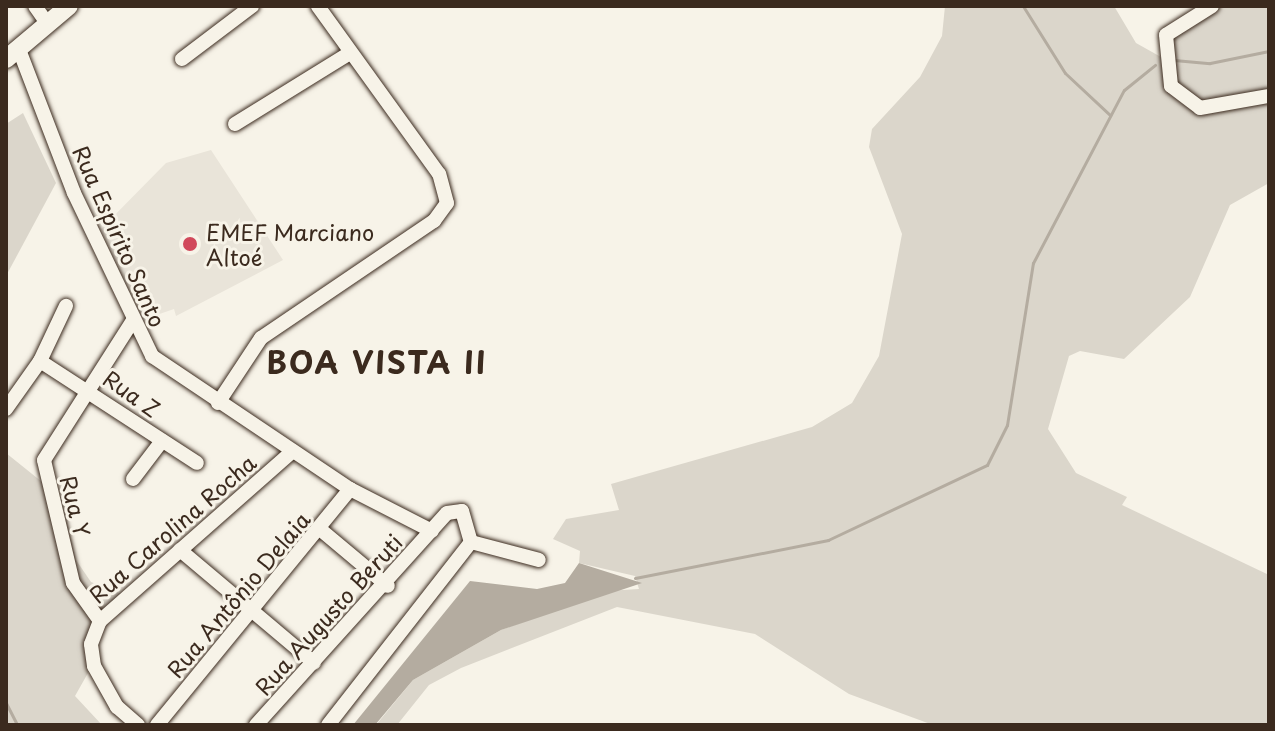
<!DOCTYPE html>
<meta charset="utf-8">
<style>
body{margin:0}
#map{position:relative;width:1275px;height:731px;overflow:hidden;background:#f7f3e8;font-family:"Playpen Sans",sans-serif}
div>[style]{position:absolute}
.built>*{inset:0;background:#e9e4d9}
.green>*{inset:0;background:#dbd6cb}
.water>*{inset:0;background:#b4aca0}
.stream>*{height:3px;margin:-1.5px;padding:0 1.5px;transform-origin:1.5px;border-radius:1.5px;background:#b4aca0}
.roads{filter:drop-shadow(0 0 2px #3b2a1e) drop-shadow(0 0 2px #3b2a1e)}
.minor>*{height:14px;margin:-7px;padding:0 7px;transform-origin:7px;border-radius:7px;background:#f7f3e8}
.major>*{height:18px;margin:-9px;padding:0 9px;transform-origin:9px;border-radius:9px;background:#f7f3e8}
.dots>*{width:22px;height:22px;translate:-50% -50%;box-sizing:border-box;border:4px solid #f7f3e8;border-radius:50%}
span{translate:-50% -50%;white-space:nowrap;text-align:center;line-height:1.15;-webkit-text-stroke:6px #f7f3e8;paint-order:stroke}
.poi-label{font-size:22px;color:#3b2a1e}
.left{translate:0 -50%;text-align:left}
.street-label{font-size:22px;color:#3b2a1e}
.district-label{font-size:30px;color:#3b2a1e;font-weight:700;letter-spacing:2px}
.frame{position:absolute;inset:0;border:8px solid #3b2a1e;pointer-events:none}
</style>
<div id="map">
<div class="built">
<i style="clip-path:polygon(211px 150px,283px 260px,176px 316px,174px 309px,139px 321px,101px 229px,166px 163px)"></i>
</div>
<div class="green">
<i style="clip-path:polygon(945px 6px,1114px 6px,1136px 43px,1161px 57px,1179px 30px,1215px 8px,1269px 6px,1269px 183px,1230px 205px,1190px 297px,1124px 359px,1080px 351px,1069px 356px,1048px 429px,1076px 473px,1127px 497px,1122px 505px,1269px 575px,1269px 725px,933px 725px,849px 694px,755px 634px,617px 607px,461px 668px,429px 685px,397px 725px,376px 725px,413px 680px,501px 630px,606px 591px,639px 589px,635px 576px,579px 563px,580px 551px,553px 539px,566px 519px,619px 510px,611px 484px,812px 427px,852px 403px,879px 356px,902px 234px,869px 147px,872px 129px,920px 77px,942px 36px)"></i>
<i style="clip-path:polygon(23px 113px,56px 183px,6px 276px,6px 124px)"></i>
<i style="clip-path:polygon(6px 453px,62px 498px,76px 560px,91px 582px,122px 594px,92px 631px,88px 673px,75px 696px,102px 725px,6px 725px)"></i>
</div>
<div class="water">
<i style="clip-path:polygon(579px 563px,642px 583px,501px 630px,413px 680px,375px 725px,353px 725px,470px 581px,537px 589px,565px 583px)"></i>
</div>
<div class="stream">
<i style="left:1023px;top:6px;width:79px;rotate:57.9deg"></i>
<i style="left:1065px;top:73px;width:62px;rotate:43deg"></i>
<i style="left:1174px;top:60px;width:36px;rotate:5deg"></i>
<i style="left:1210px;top:63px;width:60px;rotate:-11.5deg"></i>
<i style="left:635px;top:578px;width:197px;rotate:-11.1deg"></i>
<i style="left:828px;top:540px;width:176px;rotate:-25.3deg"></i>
<i style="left:987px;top:465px;width:45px;rotate:-63.4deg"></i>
<i style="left:1007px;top:425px;width:164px;rotate:-80.9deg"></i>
<i style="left:1033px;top:263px;width:195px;rotate:-62.3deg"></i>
<i style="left:1124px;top:90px;width:40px;rotate:-39deg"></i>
<i style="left:6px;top:703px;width:25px;rotate:63deg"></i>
</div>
<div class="roads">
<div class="minor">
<i style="left:35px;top:6px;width:19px;rotate:55deg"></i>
<i style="left:1212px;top:6px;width:54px;rotate:147.8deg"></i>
<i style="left:1166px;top:35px;width:51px;rotate:84.4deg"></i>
<i style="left:1171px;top:86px;width:36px;rotate:37deg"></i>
<i style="left:1200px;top:108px;width:70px;rotate:-9.9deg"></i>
<i style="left:18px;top:47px;width:156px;rotate:69deg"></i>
<i style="left:74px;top:193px;width:181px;rotate:64.4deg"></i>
<i style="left:152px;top:356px;width:239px;rotate:33.9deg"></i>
<i style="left:350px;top:489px;width:92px;rotate:27.1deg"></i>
<i style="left:182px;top:59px;width:88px;rotate:-37.1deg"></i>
<i style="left:235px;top:124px;width:135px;rotate:-31.7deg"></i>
<i style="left:40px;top:361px;width:187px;rotate:33deg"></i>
<i style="left:218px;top:403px;width:78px;rotate:-56.5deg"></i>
<i style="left:261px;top:338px;width:209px;rotate:-34.1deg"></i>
<i style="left:434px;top:221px;width:22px;rotate:-54deg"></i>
<i style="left:447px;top:203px;width:30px;rotate:-105deg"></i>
<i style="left:439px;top:174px;width:207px;rotate:-125.8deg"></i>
<i style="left:6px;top:409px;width:59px;rotate:-54.7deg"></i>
<i style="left:40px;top:361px;width:61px;rotate:-64.7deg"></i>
<i style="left:133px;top:479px;width:48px;rotate:-52.7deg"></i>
<i style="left:321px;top:530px;width:87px;rotate:39.9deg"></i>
<i style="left:471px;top:542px;width:70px;rotate:14.8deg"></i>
<i style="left:180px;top:550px;width:175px;rotate:40.1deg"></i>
<i style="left:100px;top:621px;width:47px;rotate:-125.4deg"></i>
<i style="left:73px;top:583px;width:126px;rotate:-103.3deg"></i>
<i style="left:44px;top:460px;width:164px;rotate:-57.5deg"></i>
<i style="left:138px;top:725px;width:28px;rotate:-139deg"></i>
<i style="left:117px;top:707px;width:47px;rotate:-119.3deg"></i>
<i style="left:94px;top:666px;width:22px;rotate:-98deg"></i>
<i style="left:91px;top:644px;width:25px;rotate:-69deg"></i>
<i style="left:100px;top:621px;width:257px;rotate:-41.4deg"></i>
<i style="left:157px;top:725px;width:305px;rotate:-50.7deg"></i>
<i style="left:256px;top:725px;width:285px;rotate:-48deg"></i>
<i style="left:447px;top:513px;width:15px;rotate:-8deg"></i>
<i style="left:462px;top:511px;width:32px;rotate:74deg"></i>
<i style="left:471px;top:542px;width:232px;rotate:128deg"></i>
</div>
<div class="major">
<i style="left:6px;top:59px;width:82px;rotate:-40.1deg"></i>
</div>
</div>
<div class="dots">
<i style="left:190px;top:244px;background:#d1495b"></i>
</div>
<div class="poi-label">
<span class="left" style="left:206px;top:244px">EMEF Marciano<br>Altoé</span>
</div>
<div class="street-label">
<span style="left:120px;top:236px;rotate:66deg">Rua Espírito Santo</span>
<span style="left:132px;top:393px;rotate:35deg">Rua Z</span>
<span style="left:76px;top:506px;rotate:76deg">Rua Y</span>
<span style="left:172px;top:528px;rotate:-41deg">Rua Carolina Rocha</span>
<span style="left:238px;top:594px;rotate:-50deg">Rua Antônio Delaia</span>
<span style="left:328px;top:614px;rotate:-48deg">Rua Augusto Beruti</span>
</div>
<div class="district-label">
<span style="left:377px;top:362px">BOA VISTA II</span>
</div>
<div class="frame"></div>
</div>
